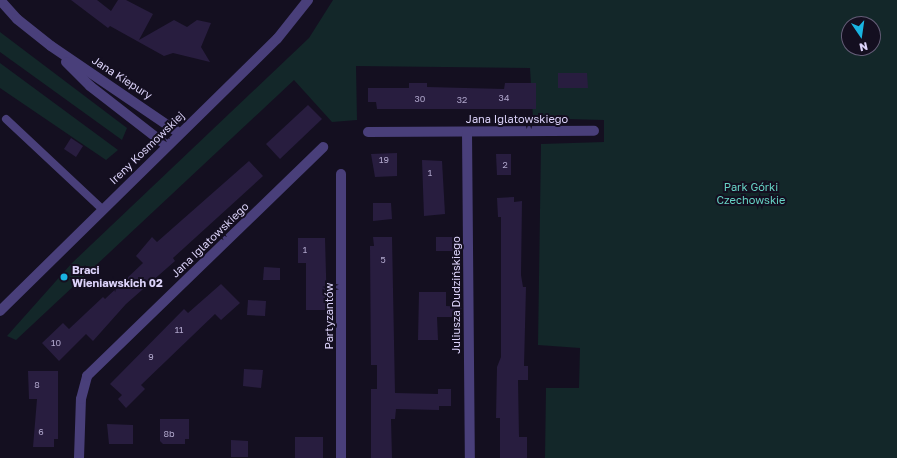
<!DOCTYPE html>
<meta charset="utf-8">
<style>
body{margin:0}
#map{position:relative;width:897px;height:458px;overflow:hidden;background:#140f20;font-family:"Golos Text",sans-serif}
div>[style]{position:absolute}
.green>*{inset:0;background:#132729}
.building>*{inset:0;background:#281d3f}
.service>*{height:8px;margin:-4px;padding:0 4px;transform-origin:4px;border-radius:4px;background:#493f7a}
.minor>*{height:10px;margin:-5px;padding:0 5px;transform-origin:5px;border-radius:5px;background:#493f7a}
.tertiary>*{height:10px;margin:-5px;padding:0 5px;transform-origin:5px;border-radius:5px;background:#493f7a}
.dots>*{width:11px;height:11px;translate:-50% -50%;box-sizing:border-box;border:2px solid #140f20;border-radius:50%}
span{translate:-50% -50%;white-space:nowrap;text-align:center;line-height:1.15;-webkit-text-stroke:4px #140f20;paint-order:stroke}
.number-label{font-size:9px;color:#afa6cb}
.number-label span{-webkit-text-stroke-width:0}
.street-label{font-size:11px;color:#dcd3fa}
.park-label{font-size:11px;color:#67d2c4}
.poi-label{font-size:11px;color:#dcd3fa;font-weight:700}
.left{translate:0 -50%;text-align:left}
.north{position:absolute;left:841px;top:16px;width:40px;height:40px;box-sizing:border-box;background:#140f20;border:1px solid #645d77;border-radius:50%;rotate:167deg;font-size:11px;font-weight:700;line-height:16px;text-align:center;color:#dcd3fa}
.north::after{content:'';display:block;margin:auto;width:14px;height:18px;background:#19b4e1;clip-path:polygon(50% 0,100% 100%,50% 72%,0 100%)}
</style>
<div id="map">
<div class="green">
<i style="clip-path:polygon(evenodd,333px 0,897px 0,897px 458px,545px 458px,546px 388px,579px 388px,580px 348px,538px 345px,541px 144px,604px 142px,604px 120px,533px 118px,530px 68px,356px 66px,357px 120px,332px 122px,294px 80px,16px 340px,7px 336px,72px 263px,309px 38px,333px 0,849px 24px,873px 24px,873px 48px,849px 48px,849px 24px)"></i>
<i style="clip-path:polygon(0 32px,127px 128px,122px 140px,0 52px)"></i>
<i style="clip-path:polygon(0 63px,118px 150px,106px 160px,0 88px)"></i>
</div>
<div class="building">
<i style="clip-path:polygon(71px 0,97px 0,111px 11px,118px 0,126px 0,153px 14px,139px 40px,174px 20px,187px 27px,197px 20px,211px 23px,201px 47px,210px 62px,173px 53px,164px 56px,110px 26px,108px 28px)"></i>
<i style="clip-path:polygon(558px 73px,587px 73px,588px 88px,558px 88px)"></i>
<i style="clip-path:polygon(409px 83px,427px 83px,427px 87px,504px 89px,505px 83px,536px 83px,536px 109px,377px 109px,376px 102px,368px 102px,368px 88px,409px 88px)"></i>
<i style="clip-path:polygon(308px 105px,322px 119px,280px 159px,266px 144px)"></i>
<i style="clip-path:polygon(71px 138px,83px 146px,76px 157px,64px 149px)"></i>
<i style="clip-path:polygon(397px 153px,397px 176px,375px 177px,371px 154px)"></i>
<i style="clip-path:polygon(496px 154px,511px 154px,511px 175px,497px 175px)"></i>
<i style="clip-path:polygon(422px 160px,442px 161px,445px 214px,424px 216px)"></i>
<i style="clip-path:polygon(249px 161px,263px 176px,173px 258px,175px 261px,126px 304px,93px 341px,86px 334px,59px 361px,42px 343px,63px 323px,69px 329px,103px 297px,105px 299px,143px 263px,136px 256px,152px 237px,157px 242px)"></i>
<i style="clip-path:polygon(514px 197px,514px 202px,522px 201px,521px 275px,523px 287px,526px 287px,524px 366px,528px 366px,528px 380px,518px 380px,519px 437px,527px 437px,527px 458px,500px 458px,500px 418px,496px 418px,497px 367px,501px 357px,501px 217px,498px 217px,497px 198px)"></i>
<i style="clip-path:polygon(373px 203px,391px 203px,392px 219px,373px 221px)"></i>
<i style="clip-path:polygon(373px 237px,392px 237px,395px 393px,438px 394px,438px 389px,451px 389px,451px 406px,439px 406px,439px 410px,396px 409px,395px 419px,391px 419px,392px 458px,371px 458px,371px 389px,377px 389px,377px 365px,371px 365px,370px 246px,374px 246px)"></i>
<i style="clip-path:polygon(436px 237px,454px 237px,454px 251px,436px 251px)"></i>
<i style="clip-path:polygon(298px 238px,325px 238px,327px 310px,306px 310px,306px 263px,298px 263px)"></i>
<i style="clip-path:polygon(264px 267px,280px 268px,280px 280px,263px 280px)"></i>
<i style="clip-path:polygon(221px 284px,240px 303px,221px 320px,215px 314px,141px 385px,145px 389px,126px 408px,118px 399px,122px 395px,110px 384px,184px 309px,188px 313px)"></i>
<i style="clip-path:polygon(419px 292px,446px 292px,446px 306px,462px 307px,462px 317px,437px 317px,438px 340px,418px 340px)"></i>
<i style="clip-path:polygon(248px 300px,266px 301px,265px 316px,247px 315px)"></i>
<i style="clip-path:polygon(244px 369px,263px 370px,261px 388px,243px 386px)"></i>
<i style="clip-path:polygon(28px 371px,58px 371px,58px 439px,54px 439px,54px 447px,33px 447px,37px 399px,29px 399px)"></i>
<i style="clip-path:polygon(160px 419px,189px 419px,189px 439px,185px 439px,185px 444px,163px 444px,160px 441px)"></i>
<i style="clip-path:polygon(107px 424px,133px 425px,133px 444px,109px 444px)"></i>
<i style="clip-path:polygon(295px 437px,323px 437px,323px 458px,295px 458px)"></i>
<i style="clip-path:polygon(231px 440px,248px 441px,248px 457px,231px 457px)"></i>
</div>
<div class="service">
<i style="left:6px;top:119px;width:130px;rotate:43.1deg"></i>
</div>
<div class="minor">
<i style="left:0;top:0;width:25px;rotate:48deg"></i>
<i style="left:17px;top:19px;width:43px;rotate:38.5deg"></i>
<i style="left:51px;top:46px;width:155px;rotate:34.2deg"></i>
<i style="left:66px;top:62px;width:34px;rotate:45deg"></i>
<i style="left:90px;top:86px;width:96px;rotate:37.8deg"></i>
<i style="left:368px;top:132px;width:226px;rotate:-0.3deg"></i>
<i style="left:467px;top:132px;width:326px;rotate:89.5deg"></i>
<i style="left:79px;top:458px;width:59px;rotate:-88.1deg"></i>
<i style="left:81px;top:399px;width:24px;rotate:-75deg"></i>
<i style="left:87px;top:376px;width:329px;rotate:-44.1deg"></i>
<i style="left:341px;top:458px;width:284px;rotate:-90deg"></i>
</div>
<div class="tertiary">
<i style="left:0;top:311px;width:388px;rotate:-44.5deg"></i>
<i style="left:277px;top:39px;width:50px;rotate:-51.5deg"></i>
</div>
<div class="dots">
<i style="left:64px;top:277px;background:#19b4e1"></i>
</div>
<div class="number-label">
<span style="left:504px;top:98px">34</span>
<span style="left:420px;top:99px">30</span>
<span style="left:462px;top:100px">32</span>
<span style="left:384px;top:160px">19</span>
<span style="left:505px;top:165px">2</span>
<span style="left:430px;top:173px">1</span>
<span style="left:305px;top:250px">1</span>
<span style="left:383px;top:260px">5</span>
<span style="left:179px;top:330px">11</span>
<span style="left:56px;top:343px">10</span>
<span style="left:151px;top:357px">9</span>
<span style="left:37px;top:385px">8</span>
<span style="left:41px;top:432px">6</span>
<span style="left:169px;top:434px">8b</span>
</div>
<div class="street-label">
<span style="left:122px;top:78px;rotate:33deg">Jana Kiepury</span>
<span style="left:517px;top:119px">Jana Iglatowskiego</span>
<span style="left:147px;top:148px;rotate:-44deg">Ireny Kosmowskiej</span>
<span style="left:210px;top:240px;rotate:-44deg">Jana Iglatowskiego</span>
<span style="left:456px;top:295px;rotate:-90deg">Juliusza Dudzińskiego</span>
<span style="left:329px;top:316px;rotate:-90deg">Partyzantów</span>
</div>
<div class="park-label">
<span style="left:751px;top:194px">Park Górki<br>Czechowskie</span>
</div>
<div class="poi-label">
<span class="left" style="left:72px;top:277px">Braci<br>Wieniawskich 02</span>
</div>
<div class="north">N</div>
</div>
